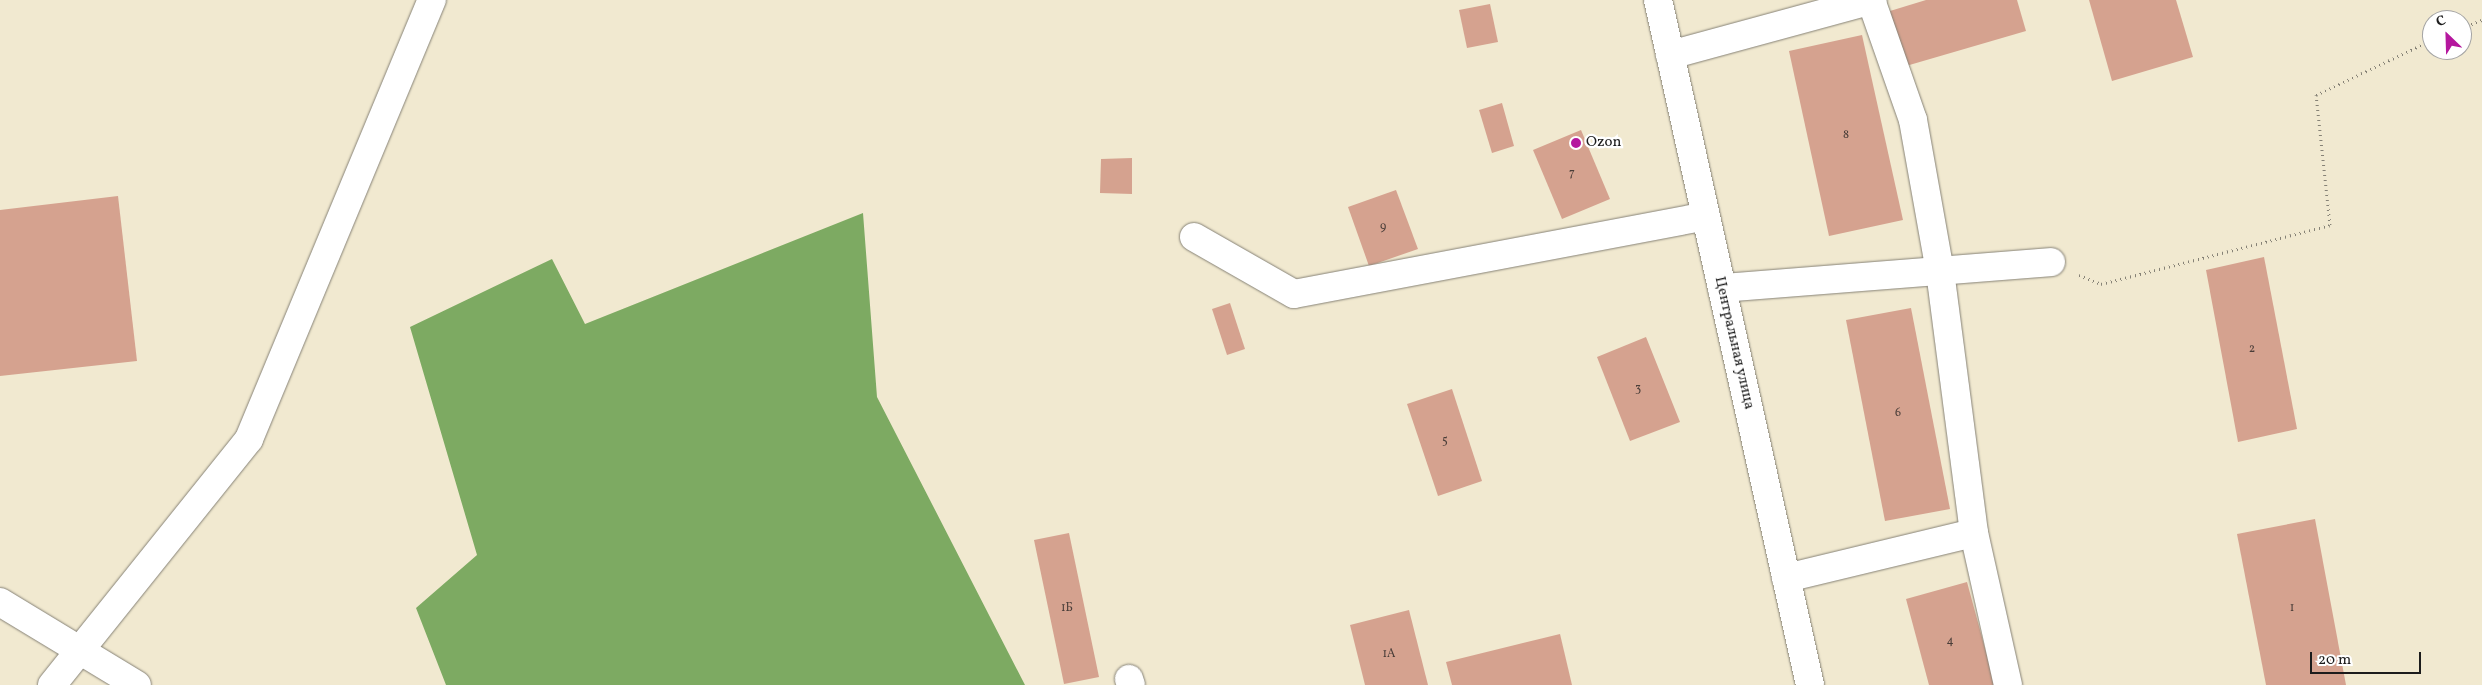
<!DOCTYPE html>
<meta charset="utf-8">
<style>
body{margin:0}
#map{position:relative;width:2482px;height:685px;overflow:hidden;background:#f1e9d0;font-family:Vollkorn,serif}
div>[style]{position:absolute}
.forest>*{inset:0;background:#7daa62}
.building>*{inset:0;background:#d5a28f}
.path>*{height:3px;margin-top:-1.5px;transform-origin:0;background:repeating-linear-gradient(90deg,#868276 0 1px,transparent 0 5px)}
.roads{filter:drop-shadow(0 0 1px #868276) drop-shadow(0 0 1px #868276)}
.minor>*{height:28px;margin:-14px;padding:0 14px;transform-origin:14px;border-radius:14px;background:#fff}
.dots>*{width:14px;height:14px;translate:-50% -50%;box-sizing:border-box;border:2px solid #fff;border-radius:50%}
span{translate:-50% -50%;white-space:nowrap;text-align:center;line-height:1.15;-webkit-text-stroke:4.5px #fff;paint-order:stroke}
.number-label{font-size:12px;color:#4a3e39}
.number-label span{-webkit-text-stroke-width:0}
.poi-label{font-size:15px;color:#1c1c1c}
.left{translate:0 -50%;text-align:left}
.street-label{font-size:15px;color:#1c1c1c}
.north{position:absolute;left:2422px;top:10px;width:50px;height:50px;box-sizing:border-box;background:#fff;border:1px solid #a4a4a4;border-radius:50%;rotate:336deg;font-size:14px;font-weight:700;line-height:20px;text-align:center;color:#1c1c1c}
.north::after{content:'';display:block;margin:auto;width:18px;height:22px;background:#b5179e;clip-path:polygon(50% 0,100% 100%,50% 72%,0 100%)}
.scale{position:absolute;left:2310px;top:652px;width:111px;height:22px;box-sizing:border-box;border:2px solid #1c1c1c;border-top:0;padding-left:6px;font-size:15px;line-height:18px;white-space:nowrap;color:#1c1c1c;-webkit-text-stroke:4px #fff;paint-order:stroke}
</style>
<div id="map">
<div class="forest">
<i style="clip-path:polygon(863px 213px,877px 397px,1025px 685px,446px 685px,416px 608px,477px 555px,410px 327px,552px 259px,585px 324px)"></i>
</div>
<div class="building">
<i style="clip-path:polygon(1926px 0,2017px 0,2026px 31px,1906px 66px,1890px 11px)"></i>
<i style="clip-path:polygon(2089px 0,2176px 0,2193px 57px,2112px 81px)"></i>
<i style="clip-path:polygon(1490px 4px,1498px 42px,1467px 48px,1459px 10px)"></i>
<i style="clip-path:polygon(1862px 35px,1903px 220px,1829px 236px,1789px 51px)"></i>
<i style="clip-path:polygon(1502px 103px,1514px 146px,1492px 153px,1479px 110px)"></i>
<i style="clip-path:polygon(1581px 130px,1610px 199px,1562px 219px,1533px 150px)"></i>
<i style="clip-path:polygon(1132px 158px,1132px 194px,1100px 193px,1101px 159px)"></i>
<i style="clip-path:polygon(1396px 190px,1418px 249px,1369px 266px,1348px 207px)"></i>
<i style="clip-path:polygon(118px 196px,137px 361px,0 376px,0 210px)"></i>
<i style="clip-path:polygon(2264px 257px,2297px 429px,2238px 442px,2206px 270px)"></i>
<i style="clip-path:polygon(1230px 303px,1245px 349px,1227px 355px,1212px 309px)"></i>
<i style="clip-path:polygon(1911px 308px,1950px 509px,1885px 521px,1846px 320px)"></i>
<i style="clip-path:polygon(1646px 337px,1680px 422px,1630px 441px,1597px 357px)"></i>
<i style="clip-path:polygon(1452px 389px,1482px 481px,1438px 496px,1407px 404px)"></i>
<i style="clip-path:polygon(2315px 519px,2346px 685px,2266px 685px,2237px 534px)"></i>
<i style="clip-path:polygon(1069px 533px,1099px 677px,1064px 684px,1034px 540px)"></i>
<i style="clip-path:polygon(1967px 582px,1995px 685px,1929px 685px,1906px 599px)"></i>
<i style="clip-path:polygon(1409px 610px,1428px 685px,1365px 685px,1350px 625px)"></i>
<i style="clip-path:polygon(1560px 634px,1572px 685px,1452px 685px,1446px 662px)"></i>
</div>
<div class="path">
<i style="left:2462px;top:28px;width:22px;rotate:-22deg"></i>
<i style="left:2079px;top:275px;width:24px;rotate:22deg"></i>
<i style="left:2101px;top:284px;width:236px;rotate:-14.4deg"></i>
<i style="left:2330px;top:225px;width:131px;rotate:-96.1deg"></i>
<i style="left:2316px;top:95px;width:128px;rotate:-25.4deg"></i>
</div>
<div class="roads">
<div class="minor">
<i style="left:1658px;top:0;width:702px;rotate:77.49deg"></i>
<i style="left:1871px;top:0;width:127px;rotate:70.7deg"></i>
<i style="left:1913px;top:120px;width:153px;rotate:79.9deg"></i>
<i style="left:1940px;top:271px;width:264px;rotate:82.6deg"></i>
<i style="left:1974px;top:533px;width:156px;rotate:77.4deg"></i>
<i style="left:1670px;top:55px;width:210px;rotate:-15.2deg"></i>
<i style="left:1194px;top:237px;width:115px;rotate:29.7deg"></i>
<i style="left:1294px;top:294px;width:419px;rotate:-10.7deg"></i>
<i style="left:1722px;top:288px;width:330px;rotate:-4.5deg"></i>
<i style="left:1786px;top:578px;width:193px;rotate:-13.5deg"></i>
<i style="left:0;top:602px;width:160px;rotate:31.2deg"></i>
<i style="left:1129px;top:679px;width:6px;rotate:72deg"></i>
<i style="left:52px;top:685px;width:315px;rotate:-51.3deg"></i>
<i style="left:249px;top:439px;width:476px;rotate:-67.4deg"></i>
</div>
</div>
<div class="dots">
<i style="left:1576px;top:143px;background:#b5179e"></i>
</div>
<div class="number-label">
<span style="left:1846px;top:136px">8</span>
<span style="left:1572px;top:174px">7</span>
<span style="left:1383px;top:228px">9</span>
<span style="left:2252px;top:350px">2</span>
<span style="left:1638px;top:390px">3</span>
<span style="left:1898px;top:414px">6</span>
<span style="left:1445px;top:442px">5</span>
<span style="left:1067px;top:609px">1Б</span>
<span style="left:2292px;top:609px">1</span>
<span style="left:1950px;top:642px">4</span>
<span style="left:1389px;top:655px">1А</span>
</div>
<div class="poi-label">
<span class="left" style="left:1586px;top:143px">Ozon</span>
</div>
<div class="street-label">
<span style="left:1734px;top:343px;rotate:77deg">Центральная улица</span>
</div>
<div class="north">С</div>
<div class="scale">20 m</div>
</div>
